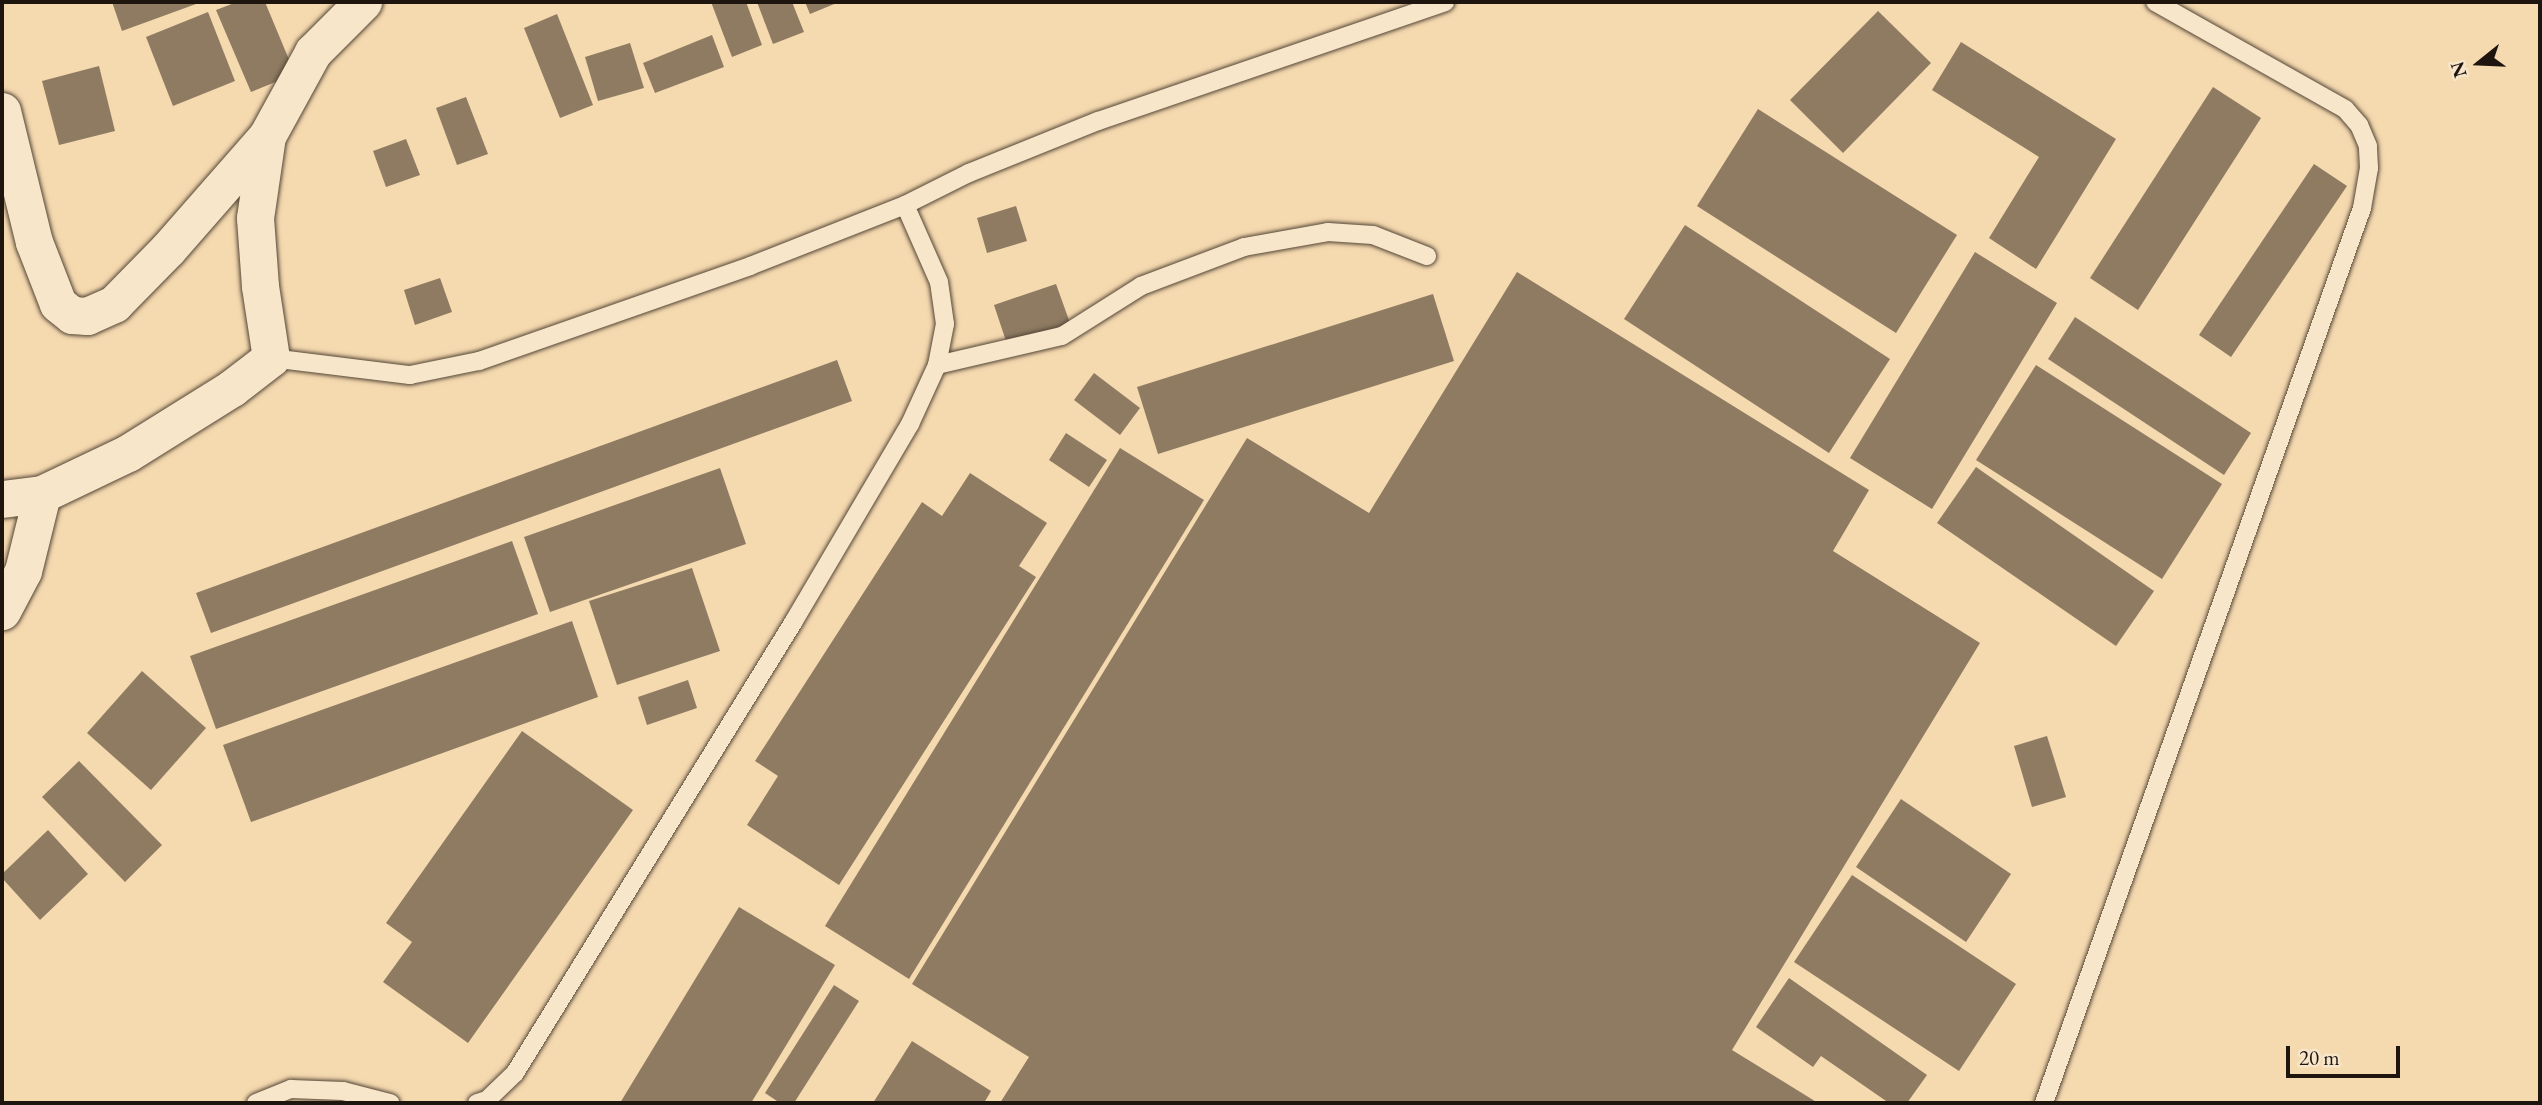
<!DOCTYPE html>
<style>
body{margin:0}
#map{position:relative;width:2542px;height:1105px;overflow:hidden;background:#f5d9af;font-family:"EB Garamond",serif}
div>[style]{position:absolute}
.building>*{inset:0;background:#8e7b62}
.roads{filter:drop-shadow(0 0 2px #544637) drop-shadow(0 0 2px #544637)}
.service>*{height:18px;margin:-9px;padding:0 9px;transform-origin:9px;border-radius:9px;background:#f8e6cb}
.minor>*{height:37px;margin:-18.5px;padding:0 18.5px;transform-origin:18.5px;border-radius:18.5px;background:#f8e6cb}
span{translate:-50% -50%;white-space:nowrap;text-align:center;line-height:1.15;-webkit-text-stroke:7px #f8e6cb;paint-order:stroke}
.frame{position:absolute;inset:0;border:4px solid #1f150f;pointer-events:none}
.north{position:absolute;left:2444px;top:28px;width:70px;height:70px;-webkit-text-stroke:5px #f8e6cb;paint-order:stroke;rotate:252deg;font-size:19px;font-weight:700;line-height:28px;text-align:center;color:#1f150f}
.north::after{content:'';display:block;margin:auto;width:24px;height:32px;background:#1f150f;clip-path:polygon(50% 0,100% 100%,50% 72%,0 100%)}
.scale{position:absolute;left:2286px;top:1046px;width:114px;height:32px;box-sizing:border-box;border:4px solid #1f150f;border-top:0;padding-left:9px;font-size:21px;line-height:24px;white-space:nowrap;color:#1f150f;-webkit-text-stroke:5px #f8e6cb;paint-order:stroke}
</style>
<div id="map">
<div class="building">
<i style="clip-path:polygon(112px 2px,196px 2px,196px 4px,122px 31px)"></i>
<i style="clip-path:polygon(237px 2px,265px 2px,295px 74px,251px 92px,216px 10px)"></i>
<i style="clip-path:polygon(711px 2px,746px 2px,762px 45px,732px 57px)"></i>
<i style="clip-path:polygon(757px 2px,792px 2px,804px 32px,773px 44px)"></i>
<i style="clip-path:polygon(805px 2px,839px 2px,810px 14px)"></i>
<i style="clip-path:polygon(1878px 11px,1931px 63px,1843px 153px,1790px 100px)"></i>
<i style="clip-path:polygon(208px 12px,235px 81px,173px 106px,146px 37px)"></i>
<i style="clip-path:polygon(557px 14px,593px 105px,560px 118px,524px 28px)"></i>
<i style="clip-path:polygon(712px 35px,724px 67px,655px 93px,643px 63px)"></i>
<i style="clip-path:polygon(1961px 42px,2116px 139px,2036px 269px,1989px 238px,2039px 157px,1932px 90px)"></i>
<i style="clip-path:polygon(630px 43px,644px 88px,598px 101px,585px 57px)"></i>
<i style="clip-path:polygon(99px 66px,115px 131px,59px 145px,42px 81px)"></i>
<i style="clip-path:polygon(2213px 87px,2261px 118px,2138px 310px,2090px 278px)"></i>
<i style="clip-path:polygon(466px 97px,488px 154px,457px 165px,436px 108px)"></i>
<i style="clip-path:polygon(1758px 109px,1957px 235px,1896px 333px,1697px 206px)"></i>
<i style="clip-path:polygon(406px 139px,420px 175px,386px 187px,373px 151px)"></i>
<i style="clip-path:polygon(2314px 164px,2347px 186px,2231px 357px,2199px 335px)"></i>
<i style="clip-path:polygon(1016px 206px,1027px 241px,987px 253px,977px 218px)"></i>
<i style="clip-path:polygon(1685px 225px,1890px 359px,1829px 453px,1624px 319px)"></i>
<i style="clip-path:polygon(1975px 252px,2057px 303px,1932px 509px,1850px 458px)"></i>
<i style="clip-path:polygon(1517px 272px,1869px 490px,1833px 551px,1980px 643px,1732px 1050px,1818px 1103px,1000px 1103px,1029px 1057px,912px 984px,1247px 438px,1369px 513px)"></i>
<i style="clip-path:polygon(440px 278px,452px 312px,415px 325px,404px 290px)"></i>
<i style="clip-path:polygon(1056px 284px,1070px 323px,1007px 344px,994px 305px)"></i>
<i style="clip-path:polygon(1433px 294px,1454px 361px,1158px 454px,1137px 387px)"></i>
<i style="clip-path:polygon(2075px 317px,2251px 433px,2224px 475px,2048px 359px)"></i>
<i style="clip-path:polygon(837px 360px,852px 401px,211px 633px,196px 593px)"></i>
<i style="clip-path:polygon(2036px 365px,2222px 484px,2162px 579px,1976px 460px)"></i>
<i style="clip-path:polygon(1094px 373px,1140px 408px,1120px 435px,1074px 400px)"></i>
<i style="clip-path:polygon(1066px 433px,1107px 460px,1089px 487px,1049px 460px)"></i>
<i style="clip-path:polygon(1120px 448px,1204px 500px,909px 979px,825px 926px)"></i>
<i style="clip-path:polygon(1976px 467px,2154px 591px,2116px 646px,1937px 523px)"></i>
<i style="clip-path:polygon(720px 468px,746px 544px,550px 612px,524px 537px)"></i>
<i style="clip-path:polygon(970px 473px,1047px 523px,1019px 566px,1036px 577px,839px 885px,747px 825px,778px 776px,755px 761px,922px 502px,942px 516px)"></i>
<i style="clip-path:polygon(512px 541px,538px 614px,216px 729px,190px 656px)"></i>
<i style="clip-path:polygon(692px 568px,720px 651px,617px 685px,589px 601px)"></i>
<i style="clip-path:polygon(572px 621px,598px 697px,251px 822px,223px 745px)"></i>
<i style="clip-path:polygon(142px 671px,206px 728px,151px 790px,87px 733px)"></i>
<i style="clip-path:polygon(688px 680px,697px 708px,647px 725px,638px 697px)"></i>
<i style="clip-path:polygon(522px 731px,633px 810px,468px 1043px,383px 982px,412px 942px,386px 923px)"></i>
<i style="clip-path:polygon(2047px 736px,2066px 797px,2032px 807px,2014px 746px)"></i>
<i style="clip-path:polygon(79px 761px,162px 845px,125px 882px,42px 797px)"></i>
<i style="clip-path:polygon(1901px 799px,2011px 874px,1966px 942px,1856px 867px)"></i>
<i style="clip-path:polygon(48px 830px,88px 874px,40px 920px,2px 878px,2px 874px)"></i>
<i style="clip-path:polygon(1852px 875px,2016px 984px,1959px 1071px,1794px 962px)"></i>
<i style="clip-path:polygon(739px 907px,835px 965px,751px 1103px,620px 1103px)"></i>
<i style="clip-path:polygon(1789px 978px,1927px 1075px,1907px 1103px,1889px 1103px,1821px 1056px,1813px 1067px,1756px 1027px)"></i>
<i style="clip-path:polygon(834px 985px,859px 1001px,794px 1103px,780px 1103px,765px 1093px)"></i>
<i style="clip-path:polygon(912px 1041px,991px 1091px,984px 1103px,873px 1103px)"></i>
</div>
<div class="roads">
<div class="service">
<i style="left:271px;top:358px;width:140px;rotate:7deg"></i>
<i style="left:410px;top:375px;width:70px;rotate:-11.5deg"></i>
<i style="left:479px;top:361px;width:287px;rotate:-19.3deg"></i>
<i style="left:750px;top:266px;width:167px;rotate:-21.5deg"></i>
<i style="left:905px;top:205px;width:72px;rotate:-26.6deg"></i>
<i style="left:969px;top:173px;width:139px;rotate:-22deg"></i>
<i style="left:1098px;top:121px;width:367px;rotate:-18.9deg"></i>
<i style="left:937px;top:365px;width:128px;rotate:-13.1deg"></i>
<i style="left:1062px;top:336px;width:93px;rotate:-32.3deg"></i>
<i style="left:1141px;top:286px;width:110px;rotate:-20.7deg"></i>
<i style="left:1244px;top:247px;width:85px;rotate:-10.1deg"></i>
<i style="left:1328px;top:232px;width:45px;rotate:3.8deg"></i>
<i style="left:1373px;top:235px;width:58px;rotate:21.3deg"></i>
<i style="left:256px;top:1103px;width:38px;rotate:-22deg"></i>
<i style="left:291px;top:1089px;width:52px;rotate:2.2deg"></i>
<i style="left:343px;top:1091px;width:49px;rotate:14.3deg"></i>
<i style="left:477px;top:1103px;width:10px;rotate:-17deg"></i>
<i style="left:487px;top:1100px;width:39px;rotate:-44deg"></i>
<i style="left:515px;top:1073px;width:531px;rotate:-58.31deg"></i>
<i style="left:794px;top:621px;width:229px;rotate:-59.5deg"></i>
<i style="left:910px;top:424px;width:65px;rotate:-65.4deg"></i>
<i style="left:937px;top:365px;width:42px;rotate:-79deg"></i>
<i style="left:945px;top:324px;width:42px;rotate:-98.1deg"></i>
<i style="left:939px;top:282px;width:84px;rotate:-113.8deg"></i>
<i style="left:2044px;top:1103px;width:950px;rotate:-70.44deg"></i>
<i style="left:2362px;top:208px;width:41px;rotate:-80.1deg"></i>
<i style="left:2369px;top:168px;width:22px;rotate:-93deg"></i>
<i style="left:2368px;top:146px;width:23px;rotate:-113deg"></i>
<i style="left:2359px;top:125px;width:21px;rotate:-131deg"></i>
<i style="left:2345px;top:109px;width:218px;rotate:-150.6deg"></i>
</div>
<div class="minor">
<i style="left:2px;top:111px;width:135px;rotate:76.3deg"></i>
<i style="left:34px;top:242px;width:66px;rotate:68.8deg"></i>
<i style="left:58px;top:304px;width:18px;rotate:38deg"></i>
<i style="left:72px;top:315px;width:15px;rotate:4deg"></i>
<i style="left:87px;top:316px;width:30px;rotate:-24deg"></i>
<i style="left:114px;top:304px;width:77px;rotate:-45.5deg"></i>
<i style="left:168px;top:249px;width:150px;rotate:-48.8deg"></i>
<i style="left:2px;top:499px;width:40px;rotate:-7.1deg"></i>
<i style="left:42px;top:494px;width:95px;rotate:-25.5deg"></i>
<i style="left:128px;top:453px;width:123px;rotate:-32deg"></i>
<i style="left:232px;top:388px;width:49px;rotate:-37.6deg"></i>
<i style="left:271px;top:358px;width:73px;rotate:-98.7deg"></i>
<i style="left:260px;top:286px;width:68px;rotate:-94.2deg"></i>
<i style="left:255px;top:218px;width:83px;rotate:-81.7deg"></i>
<i style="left:267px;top:136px;width:96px;rotate:-61.3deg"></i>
<i style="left:313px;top:52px;width:71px;rotate:-45deg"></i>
<i style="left:2px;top:611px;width:45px;rotate:-62.3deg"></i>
<i style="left:23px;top:571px;width:79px;rotate:-76.1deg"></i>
</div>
</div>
<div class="frame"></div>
<div class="north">N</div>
<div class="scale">20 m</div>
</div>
